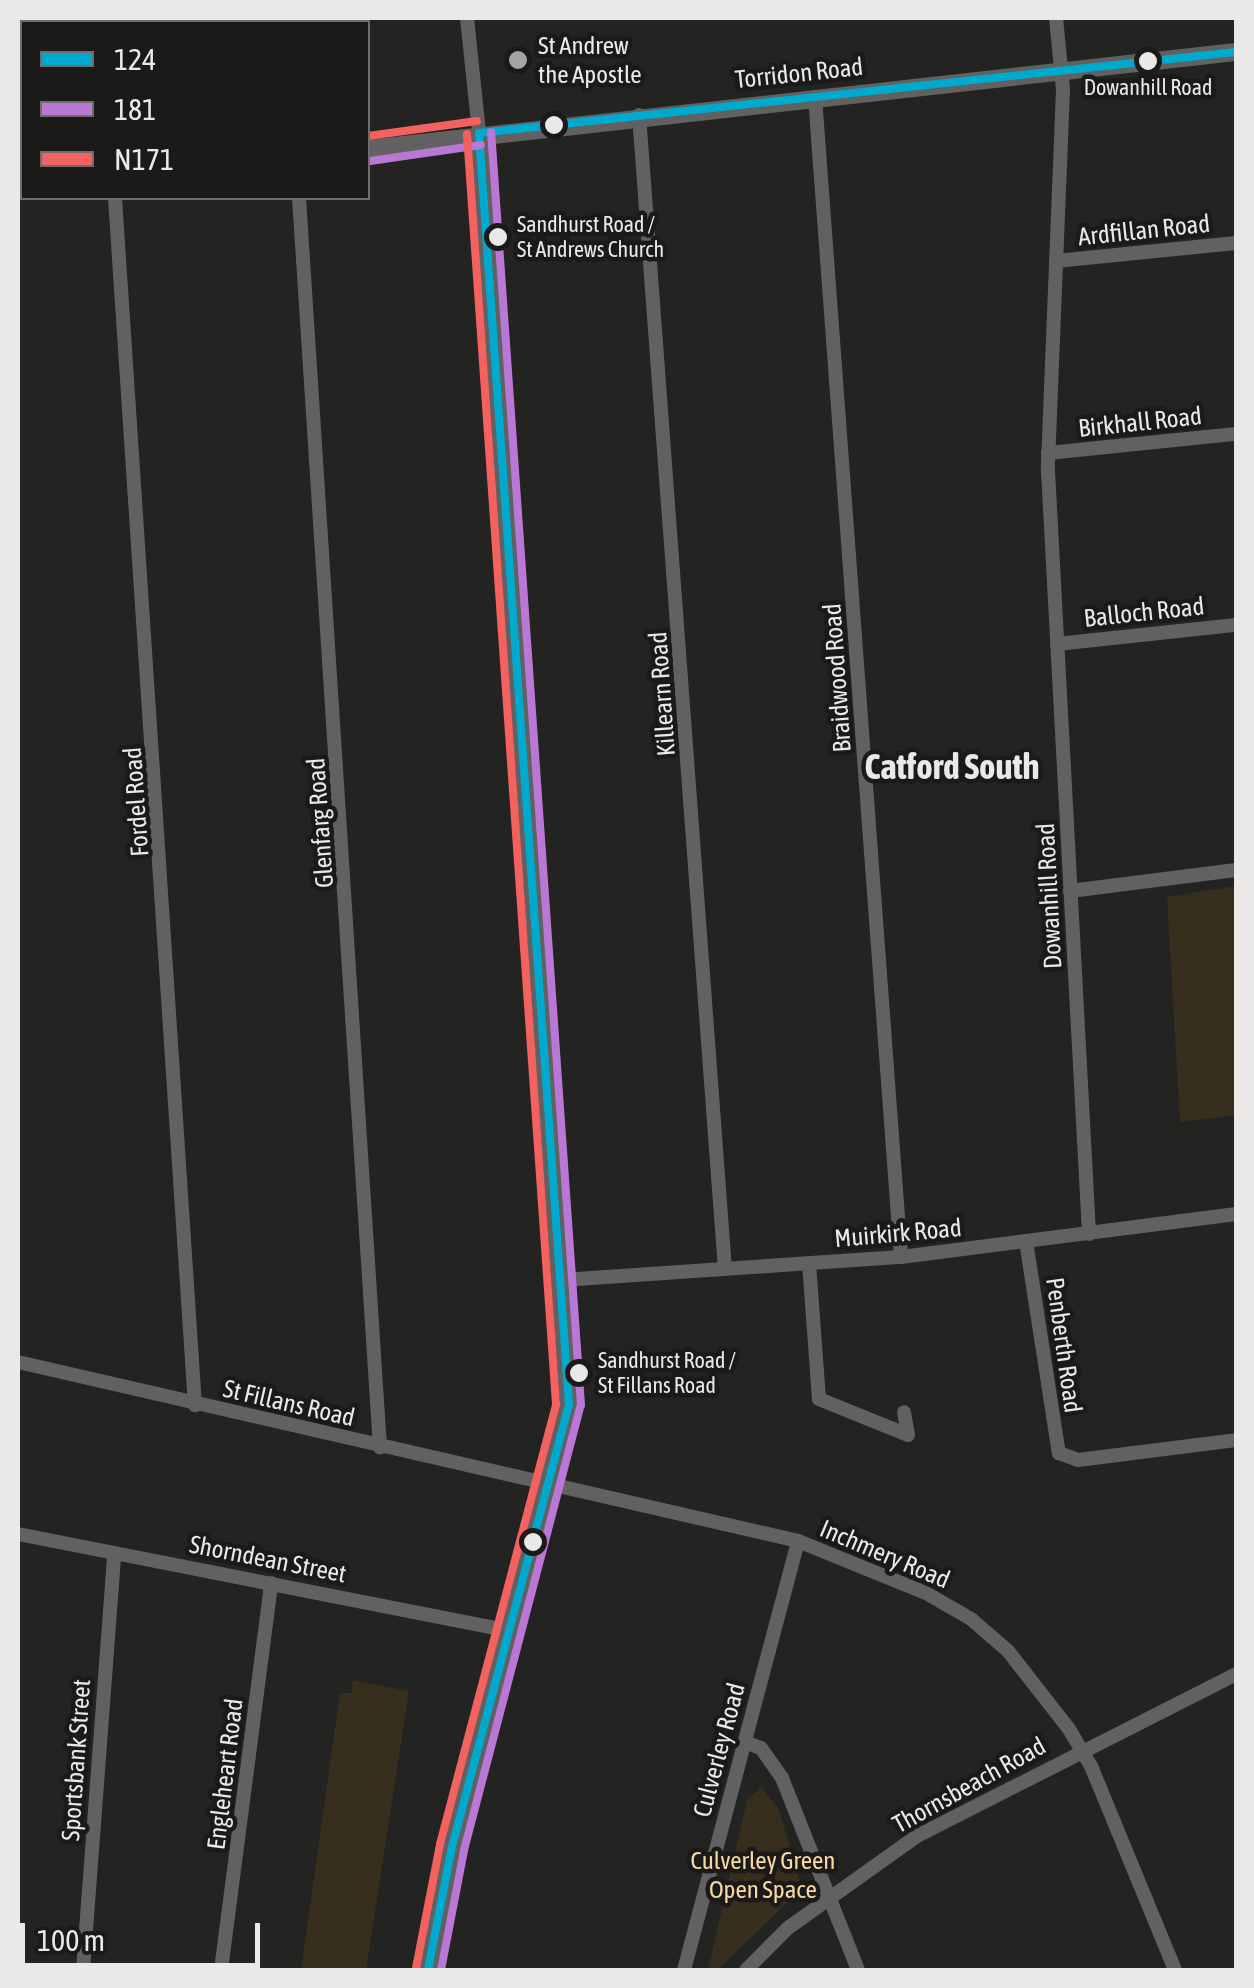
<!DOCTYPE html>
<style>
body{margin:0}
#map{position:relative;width:1254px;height:1988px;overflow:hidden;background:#232322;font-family:"Asap Condensed",sans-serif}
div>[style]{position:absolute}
.green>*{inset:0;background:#382e1d}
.minor>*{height:14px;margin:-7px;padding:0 7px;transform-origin:7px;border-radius:7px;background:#616161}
.tertiary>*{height:18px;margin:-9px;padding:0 9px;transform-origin:9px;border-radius:9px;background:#616161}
.bus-1>*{height:8px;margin:-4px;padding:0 4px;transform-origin:4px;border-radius:4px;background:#00a9ce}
.bus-2>*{height:8px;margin:-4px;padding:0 4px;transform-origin:4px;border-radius:4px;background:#ba77d6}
.bus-3>*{height:8px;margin:-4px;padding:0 4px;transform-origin:4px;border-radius:4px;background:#f3625e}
.dots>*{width:28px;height:28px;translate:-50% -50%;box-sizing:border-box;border:5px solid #1b1a18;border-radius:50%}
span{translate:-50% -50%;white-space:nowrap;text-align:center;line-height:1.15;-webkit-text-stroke:9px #1b1a18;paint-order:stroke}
.bus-label{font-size:22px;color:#eae9e8}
.left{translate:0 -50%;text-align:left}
.poi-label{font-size:25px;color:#eae9e8}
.street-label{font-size:25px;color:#eae9e8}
.park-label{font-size:25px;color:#f7d9a5}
.district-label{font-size:35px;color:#eae9e8;font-weight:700}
.frame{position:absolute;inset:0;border:20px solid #eae9e8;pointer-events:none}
.legend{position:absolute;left:20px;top:20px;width:350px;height:180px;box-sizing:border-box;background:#1b1a18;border:2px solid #6e6d6b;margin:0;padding:12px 18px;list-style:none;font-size:30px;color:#eae9e8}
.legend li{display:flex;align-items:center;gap:20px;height:50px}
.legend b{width:50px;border:2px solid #6e6d6b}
.scale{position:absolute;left:20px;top:1923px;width:240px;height:45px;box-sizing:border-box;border:5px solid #eae9e8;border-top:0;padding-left:12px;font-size:30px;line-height:35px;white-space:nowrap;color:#eae9e8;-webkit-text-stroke:8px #1b1a18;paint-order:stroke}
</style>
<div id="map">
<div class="green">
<i style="clip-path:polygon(1236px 886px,1236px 1115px,1180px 1122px,1167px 897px)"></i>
<i style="clip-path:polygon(353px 1680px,409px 1691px,366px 1970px,301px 1970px,340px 1693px,351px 1693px)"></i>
<i style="clip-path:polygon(761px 1787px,779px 1810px,802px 1888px,718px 1970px,708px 1970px,747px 1800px)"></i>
</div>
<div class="minor">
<i style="left:467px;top:18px;width:116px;rotate:84deg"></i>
<i style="left:1056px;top:18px;width:72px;rotate:84.4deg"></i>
<i style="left:1063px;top:90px;width:381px;rotate:92.3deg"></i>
<i style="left:1048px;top:471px;width:764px;rotate:86.92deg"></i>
<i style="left:815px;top:97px;width:1163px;rotate:85.76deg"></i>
<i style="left:639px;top:115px;width:1157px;rotate:85.74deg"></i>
<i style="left:115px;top:198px;width:1210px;rotate:86.21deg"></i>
<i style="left:299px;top:198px;width:1252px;rotate:86.29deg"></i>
<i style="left:1056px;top:261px;width:181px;rotate:-5.7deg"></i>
<i style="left:1048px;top:453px;width:189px;rotate:-5.8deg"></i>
<i style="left:1057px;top:644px;width:180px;rotate:-6.1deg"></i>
<i style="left:1070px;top:891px;width:167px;rotate:-7.2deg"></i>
<i style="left:1026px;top:1241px;width:215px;rotate:81.2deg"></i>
<i style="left:1059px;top:1453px;width:20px;rotate:20deg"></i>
<i style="left:1078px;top:1460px;width:159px;rotate:-7.2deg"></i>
<i style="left:809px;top:1263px;width:136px;rotate:85.8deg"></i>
<i style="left:819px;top:1399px;width:96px;rotate:22deg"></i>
<i style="left:908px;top:1435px;width:23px;rotate:-100deg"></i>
<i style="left:562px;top:1280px;width:340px;rotate:-3.9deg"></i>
<i style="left:901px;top:1257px;width:338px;rotate:-7.3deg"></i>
<i style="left:18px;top:1362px;width:800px;rotate:12.92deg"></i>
<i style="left:798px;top:1541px;width:138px;rotate:22.1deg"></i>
<i style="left:926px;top:1593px;width:52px;rotate:30deg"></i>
<i style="left:971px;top:1619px;width:49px;rotate:40.9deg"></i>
<i style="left:1008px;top:1651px;width:99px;rotate:52deg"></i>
<i style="left:1069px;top:1729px;width:43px;rotate:59.3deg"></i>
<i style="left:1091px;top:1766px;width:221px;rotate:67.6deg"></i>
<i style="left:18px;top:1534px;width:501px;rotate:11.15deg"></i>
<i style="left:745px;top:1742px;width:17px;rotate:21deg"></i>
<i style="left:761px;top:1748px;width:37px;rotate:55deg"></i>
<i style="left:782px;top:1778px;width:206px;rotate:68.4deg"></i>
<i style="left:83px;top:1970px;width:418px;rotate:-85.7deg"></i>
<i style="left:221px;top:1970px;width:390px;rotate:-82.6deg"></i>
<i style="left:684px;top:1970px;width:444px;rotate:-75.1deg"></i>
<i style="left:746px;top:1970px;width:59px;rotate:-45deg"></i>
<i style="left:788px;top:1928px;width:158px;rotate:-35.5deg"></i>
<i style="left:917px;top:1836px;width:358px;rotate:-26.9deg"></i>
</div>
<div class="tertiary">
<i style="left:368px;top:149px;width:873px;rotate:-6.38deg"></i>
<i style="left:18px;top:187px;width:4px"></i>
<i style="left:428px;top:1970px;width:125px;rotate:-79deg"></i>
<i style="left:452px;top:1847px;width:457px;rotate:-75.2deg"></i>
<i style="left:569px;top:1405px;width:1275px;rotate:-94.05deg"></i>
</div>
<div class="bus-1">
<i style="left:479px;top:133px;width:761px;rotate:-6.11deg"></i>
<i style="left:428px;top:1970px;width:125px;rotate:-79deg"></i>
<i style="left:452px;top:1847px;width:457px;rotate:-75.2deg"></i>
<i style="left:569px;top:1405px;width:1275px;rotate:-94.05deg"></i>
</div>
<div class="bus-2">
<i style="left:370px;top:161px;width:112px;rotate:-8.2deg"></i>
<i style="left:441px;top:1970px;width:122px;rotate:-79.1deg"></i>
<i style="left:464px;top:1850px;width:460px;rotate:-75.3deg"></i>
<i style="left:581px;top:1405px;width:1276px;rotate:-94.04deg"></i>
</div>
<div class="bus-3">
<i style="left:368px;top:136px;width:110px;rotate:-7.8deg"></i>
<i style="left:416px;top:1968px;width:126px;rotate:-79deg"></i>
<i style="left:440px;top:1844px;width:455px;rotate:-75.2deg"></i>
<i style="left:556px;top:1404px;width:1273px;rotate:-94.01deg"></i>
</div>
<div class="dots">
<i style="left:518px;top:60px;background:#a4a4a3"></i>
<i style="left:1148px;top:61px;background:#eae9e8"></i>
<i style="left:554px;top:125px;background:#eae9e8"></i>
<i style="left:498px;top:237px;background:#eae9e8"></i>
<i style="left:579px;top:1373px;background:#eae9e8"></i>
<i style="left:533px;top:1542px;background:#eae9e8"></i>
</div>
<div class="bus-label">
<span style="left:1148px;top:88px">Dowanhill Road</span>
<span class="left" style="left:517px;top:237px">Sandhurst Road /<br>St Andrews Church</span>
<span class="left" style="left:598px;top:1373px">Sandhurst Road /<br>St Fillans Road</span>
</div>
<div class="poi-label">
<span class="left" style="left:538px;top:60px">St Andrew<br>the Apostle</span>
</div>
<div class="street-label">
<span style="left:799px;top:73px;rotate:-6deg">Torridon Road</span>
<span style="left:1144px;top:230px;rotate:-6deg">Ardfillan Road</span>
<span style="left:1140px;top:422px;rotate:-6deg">Birkhall Road</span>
<span style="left:1144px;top:612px;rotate:-6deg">Balloch Road</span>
<span style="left:837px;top:678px;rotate:-94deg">Braidwood Road</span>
<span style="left:662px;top:694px;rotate:-94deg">Killearn Road</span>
<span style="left:136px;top:802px;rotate:-94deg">Fordel Road</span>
<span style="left:320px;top:823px;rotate:-94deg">Glenfarg Road</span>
<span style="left:1049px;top:896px;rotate:-93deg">Dowanhill Road</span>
<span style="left:898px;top:1233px;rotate:-5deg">Muirkirk Road</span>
<span style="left:1064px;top:1345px;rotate:82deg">Penberth Road</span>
<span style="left:289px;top:1403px;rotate:13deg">St Fillans Road</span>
<span style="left:885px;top:1554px;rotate:23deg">Inchmery Road</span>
<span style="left:268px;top:1559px;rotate:11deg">Shorndean Street</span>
<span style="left:719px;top:1750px;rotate:-75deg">Culverley Road</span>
<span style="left:76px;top:1760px;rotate:-86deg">Sportsbank Street</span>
<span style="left:225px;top:1774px;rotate:-83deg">Engleheart Road</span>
<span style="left:969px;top:1785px;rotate:-29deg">Thornsbeach Road</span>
</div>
<div class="park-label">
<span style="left:763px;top:1875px">Culverley Green<br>Open Space</span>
</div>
<div class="district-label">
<span style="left:952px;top:766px">Catford South</span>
</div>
<div class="frame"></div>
<ul class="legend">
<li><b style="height:12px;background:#00a9ce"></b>124</li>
<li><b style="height:12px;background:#ba77d6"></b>181</li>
<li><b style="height:12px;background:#f3625e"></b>N171</li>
</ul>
<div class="scale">100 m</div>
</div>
